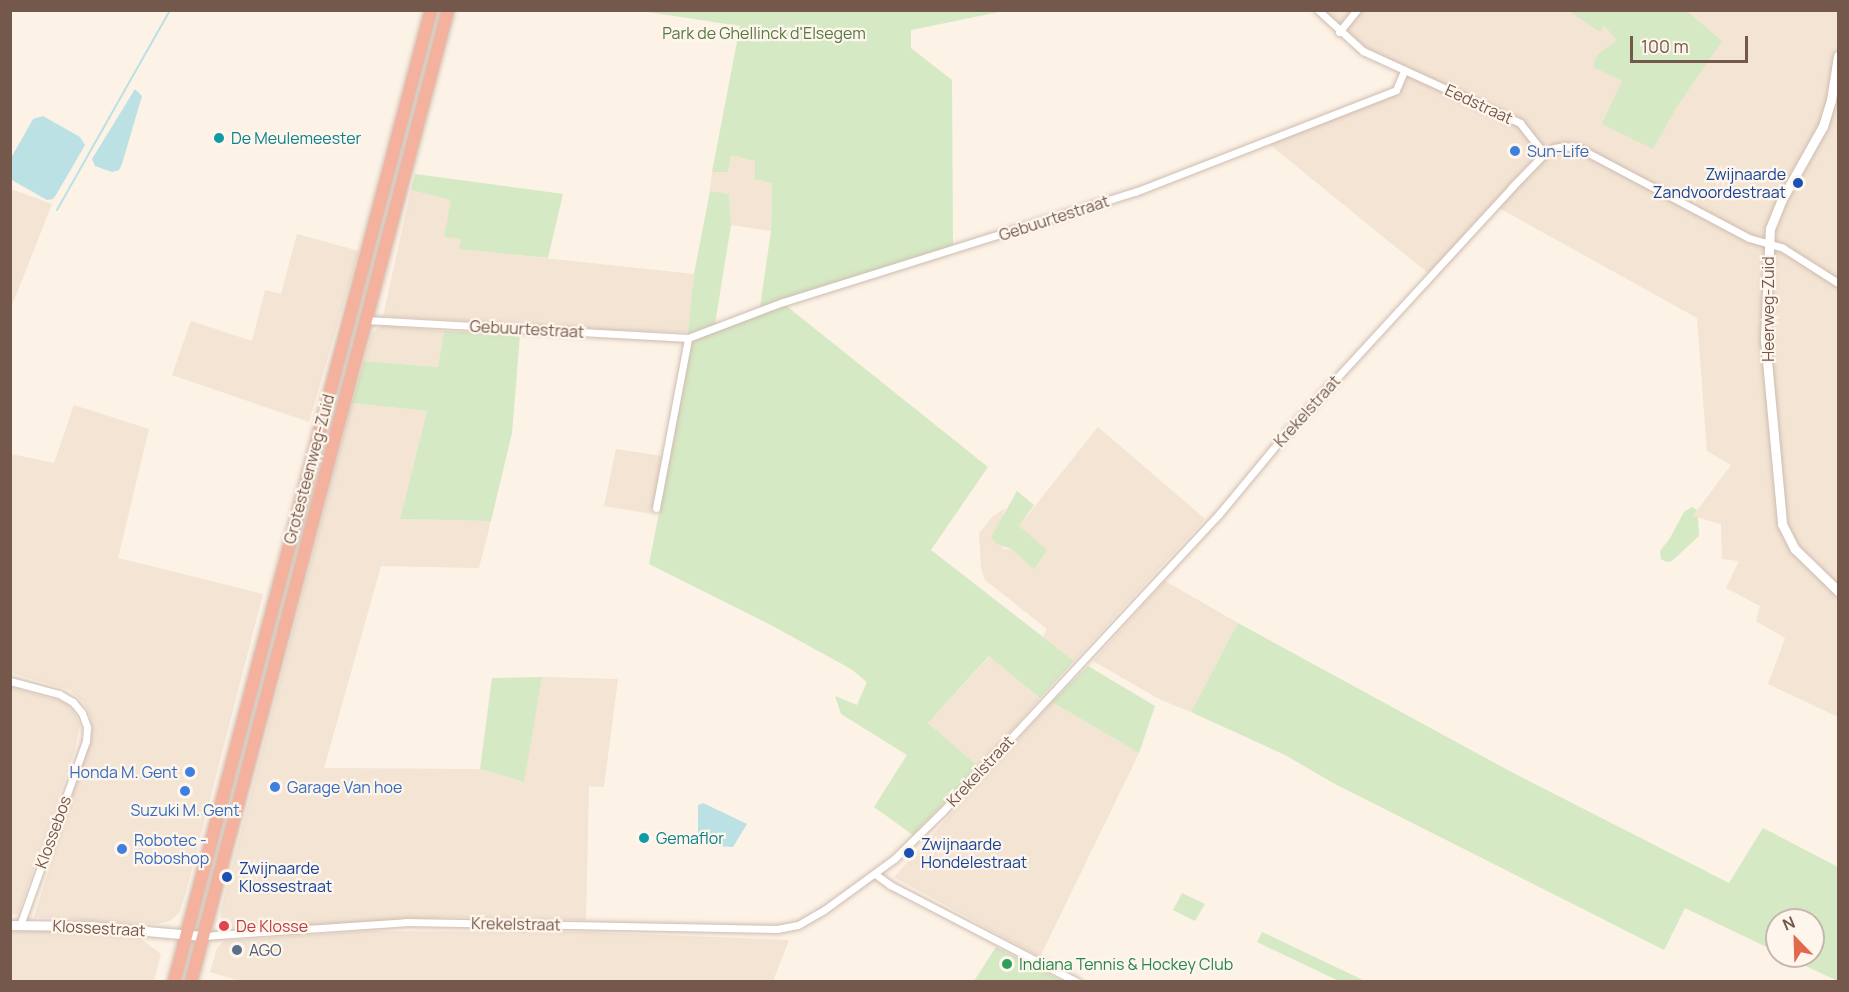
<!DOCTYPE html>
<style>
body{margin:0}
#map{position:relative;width:1849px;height:992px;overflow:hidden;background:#fcf2e6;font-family:Manrope,sans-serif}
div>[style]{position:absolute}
.residential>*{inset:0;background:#f3e4d4}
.green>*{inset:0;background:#d5e9c4}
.water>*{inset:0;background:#bbe1e5}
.stream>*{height:2px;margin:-1px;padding:0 1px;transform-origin:1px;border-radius:1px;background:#bbe1e5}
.roads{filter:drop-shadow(0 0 2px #cfbcaf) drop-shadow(0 0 2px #cfbcaf)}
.street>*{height:7px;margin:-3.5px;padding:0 3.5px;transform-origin:3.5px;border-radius:3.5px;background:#fff}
.secondary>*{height:9px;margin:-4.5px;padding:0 4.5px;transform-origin:4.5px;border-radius:4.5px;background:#fff}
.highway>*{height:12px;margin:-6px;padding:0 6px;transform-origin:6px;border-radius:6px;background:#f4b19e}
.dots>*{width:16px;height:16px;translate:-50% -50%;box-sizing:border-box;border:3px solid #fef6ec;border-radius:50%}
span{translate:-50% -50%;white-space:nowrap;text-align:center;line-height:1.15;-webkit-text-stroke:4.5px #fef6ec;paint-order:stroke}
.park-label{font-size:16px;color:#567943}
.street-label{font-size:16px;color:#74584b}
.culture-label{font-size:16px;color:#0d838f}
.left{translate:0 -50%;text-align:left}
.shop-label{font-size:16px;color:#366cbe}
.right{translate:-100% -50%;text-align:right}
.transit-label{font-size:16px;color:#164399}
.health-label{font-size:16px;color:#be3a42}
.service-label{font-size:16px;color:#4e5e75}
.leisure-label{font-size:16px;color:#27864d}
.frame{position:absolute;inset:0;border:12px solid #74584b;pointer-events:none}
.north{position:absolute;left:1765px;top:908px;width:60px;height:60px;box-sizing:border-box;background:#fef6ec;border:2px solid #c7b7ac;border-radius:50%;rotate:337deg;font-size:16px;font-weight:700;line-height:24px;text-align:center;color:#74584b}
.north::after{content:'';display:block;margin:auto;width:21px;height:27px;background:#e2694e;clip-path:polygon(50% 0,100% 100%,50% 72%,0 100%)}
.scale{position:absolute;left:1630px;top:36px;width:118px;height:27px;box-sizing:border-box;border:3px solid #74584b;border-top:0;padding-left:8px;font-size:18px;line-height:21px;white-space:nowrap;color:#74584b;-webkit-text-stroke:4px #fef6ec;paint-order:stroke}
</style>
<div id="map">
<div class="residential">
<i style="clip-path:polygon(1323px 11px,1838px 11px,1838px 717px,1768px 684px,1785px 638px,1756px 621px,1760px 606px,1726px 588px,1739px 561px,1722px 559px,1721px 524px,1693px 516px,1731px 465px,1707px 451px,1697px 318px,1499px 208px,1435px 279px,1268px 143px,1397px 93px,1403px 86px,1409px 70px,1364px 48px)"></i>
<i style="clip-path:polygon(731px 155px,755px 161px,772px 183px,771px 231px,731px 225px,729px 194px,710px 191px,712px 172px,728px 172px)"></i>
<i style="clip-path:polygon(11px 189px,52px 204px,11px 308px,10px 189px)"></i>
<i style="clip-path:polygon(411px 190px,452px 199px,444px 237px,461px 239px,460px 249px,694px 274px,690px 329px,687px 332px,618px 330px,383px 316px)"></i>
<i style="clip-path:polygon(297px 234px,359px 251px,309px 422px,172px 375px,191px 321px,252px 341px,265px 290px,281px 294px)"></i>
<i style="clip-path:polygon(381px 325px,444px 331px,438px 367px,364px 361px,372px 333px)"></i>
<i style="clip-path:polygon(352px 403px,427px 411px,400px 519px,491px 521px,479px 568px,381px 566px,324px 768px,480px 769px,523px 782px,542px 677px,618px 679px,604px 787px,589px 786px,586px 920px,449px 917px,235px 931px,220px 928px,221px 909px)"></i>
<i style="clip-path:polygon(74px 405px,149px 429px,118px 558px,263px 594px,186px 892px,179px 913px,170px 921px,157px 924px,34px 917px,92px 731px,90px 715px,83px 702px,70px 690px,11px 673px,11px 454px,54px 463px)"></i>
<i style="clip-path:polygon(1098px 427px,1205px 519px,1074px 661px,1043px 637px,1047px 629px,985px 580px,981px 568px,979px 533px,993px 516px,1006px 508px,1003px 514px,1003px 549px,1011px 549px,1034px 569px,1019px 526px)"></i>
<i style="clip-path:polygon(616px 449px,662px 456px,652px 514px,604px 506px)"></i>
<i style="clip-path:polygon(1165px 581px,1238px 623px,1191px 712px,1161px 700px,1093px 661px)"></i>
<i style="clip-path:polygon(990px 656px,1040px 698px,979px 767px,928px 723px)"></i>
<i style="clip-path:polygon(10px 687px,64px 702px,74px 712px,80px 724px,75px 750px,18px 914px,11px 915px)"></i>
<i style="clip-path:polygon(1052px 702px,1139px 753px,1040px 957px,894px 877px)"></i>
<i style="clip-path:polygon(44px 930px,138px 937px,161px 954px,154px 981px,11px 981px,11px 932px)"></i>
<i style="clip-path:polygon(367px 931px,586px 932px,789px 940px,773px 981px,243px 982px,210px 972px,217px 948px,224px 941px)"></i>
</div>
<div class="green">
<i style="clip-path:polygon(641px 11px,1004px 11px,911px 30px,911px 48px,952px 80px,953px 247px,760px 307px,771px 231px,772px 183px,755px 179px,755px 161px,731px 155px,728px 172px,712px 172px,740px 26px)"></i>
<i style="clip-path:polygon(1569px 11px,1682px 11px,1689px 13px,1722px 41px,1676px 108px,1653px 149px,1602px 124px,1622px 81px,1593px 67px,1597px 55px,1617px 40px,1604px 25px,1600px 32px)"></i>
<i style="clip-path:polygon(415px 174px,563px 194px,548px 258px,459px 249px,461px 239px,444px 237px,451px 200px,411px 190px)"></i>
<i style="clip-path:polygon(710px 191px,729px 194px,731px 225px,715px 324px,688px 334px,694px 274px)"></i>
<i style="clip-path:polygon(784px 304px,988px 467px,931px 550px,1074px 661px,1040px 698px,989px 656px,928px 723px,979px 767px,913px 835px,874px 807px,907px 755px,841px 714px,835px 696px,857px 705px,867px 682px,851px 669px,769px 624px,649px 564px,693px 339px)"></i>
<i style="clip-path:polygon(444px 331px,520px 335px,512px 433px,491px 521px,400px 519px,427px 411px,352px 403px,364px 361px,438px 367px)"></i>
<i style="clip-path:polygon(1017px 491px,1034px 505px,1019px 526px,1047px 550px,1034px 569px,1011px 549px,995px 543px,991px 537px)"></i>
<i style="clip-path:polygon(1692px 507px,1697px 510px,1693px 516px,1698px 517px,1699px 536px,1672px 561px,1666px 562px,1661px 559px,1660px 551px,1670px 538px,1684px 512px)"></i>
<i style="clip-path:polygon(1238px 623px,1515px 774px,1729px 883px,1763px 828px,1838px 867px,1838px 981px,1784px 956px,1813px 956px,1813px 920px,1777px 920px,1777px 952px,1685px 908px,1664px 950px,1335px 784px,1285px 755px,1191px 712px)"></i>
<i style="clip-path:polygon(1088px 666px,1155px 706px,1139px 753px,1052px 702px)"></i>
<i style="clip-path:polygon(542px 677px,524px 782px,480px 769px,492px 678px)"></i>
<i style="clip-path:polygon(1182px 893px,1205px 904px,1195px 921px,1173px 910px)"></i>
<i style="clip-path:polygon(1262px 932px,1363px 980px,1363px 981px,1339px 981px,1257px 942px)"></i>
<i style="clip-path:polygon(996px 947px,1062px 981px,974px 981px)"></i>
</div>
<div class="water">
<i style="clip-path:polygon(135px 89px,142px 96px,122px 164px,119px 170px,112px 172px,95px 166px,92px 159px)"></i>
<i style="clip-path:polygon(43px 116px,80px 137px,85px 145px,56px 195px,53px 199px,47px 200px,10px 179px,11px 158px,33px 119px)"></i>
<i style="clip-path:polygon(703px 803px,747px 824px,733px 847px,700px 845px,698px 842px,698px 805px)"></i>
</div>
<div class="stream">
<i style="left:57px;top:210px;width:230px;rotate:-60.5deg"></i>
</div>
<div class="roads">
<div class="street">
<i style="left:1318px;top:10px;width:61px;rotate:42.3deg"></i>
<i style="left:1363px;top:51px;width:173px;rotate:24.6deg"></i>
<i style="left:1520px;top:123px;width:39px;rotate:52deg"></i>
<i style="left:1339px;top:32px;width:28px;rotate:-51deg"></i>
<i style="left:366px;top:320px;width:323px;rotate:3.2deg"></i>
<i style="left:688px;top:338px;width:102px;rotate:-20.8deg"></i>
<i style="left:783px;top:302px;width:369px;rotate:-17.4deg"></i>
<i style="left:1135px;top:192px;width:280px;rotate:-21.3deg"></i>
<i style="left:1396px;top:90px;width:21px;rotate:-67deg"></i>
<i style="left:656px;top:508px;width:173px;rotate:-79.3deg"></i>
<i style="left:10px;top:681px;width:51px;rotate:14.9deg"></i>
<i style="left:59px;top:694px;width:16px;rotate:30deg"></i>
<i style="left:73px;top:702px;width:14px;rotate:51deg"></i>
<i style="left:82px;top:713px;width:15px;rotate:70deg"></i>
<i style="left:87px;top:727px;width:14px;rotate:94deg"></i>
<i style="left:86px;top:741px;width:195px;rotate:109.7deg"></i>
<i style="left:875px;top:874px;width:19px;rotate:36deg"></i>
<i style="left:890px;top:885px;width:211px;rotate:27.4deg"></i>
<i style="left:203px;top:936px;width:203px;rotate:-3.9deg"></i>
<i style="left:406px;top:922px;width:371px;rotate:1.1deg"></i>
<i style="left:777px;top:929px;width:21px;rotate:-11deg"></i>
<i style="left:798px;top:925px;width:30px;rotate:-30deg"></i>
<i style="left:824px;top:910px;width:87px;rotate:-36.1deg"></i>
<i style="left:894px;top:859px;width:67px;rotate:-44.4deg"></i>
<i style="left:942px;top:812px;width:407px;rotate:-47.1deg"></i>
<i style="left:1219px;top:514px;width:105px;rotate:-50.4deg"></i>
<i style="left:1286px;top:433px;width:333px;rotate:-47.4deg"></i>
<i style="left:1511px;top:188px;width:47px;rotate:-45.9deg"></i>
<i style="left:1544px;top:154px;width:12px;rotate:-31deg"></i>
<i style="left:1554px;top:148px;width:10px;rotate:-11deg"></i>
<i style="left:1564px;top:146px;width:15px;rotate:8deg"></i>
<i style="left:1579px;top:148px;width:192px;rotate:27.9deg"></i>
<i style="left:1749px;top:238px;width:35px;rotate:16deg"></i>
<i style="left:1783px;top:248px;width:65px;rotate:32.5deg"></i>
</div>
<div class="secondary">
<i style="left:1838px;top:56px;width:45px;rotate:99deg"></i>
<i style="left:1831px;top:100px;width:27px;rotate:107deg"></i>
<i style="left:1823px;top:126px;width:84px;rotate:119.3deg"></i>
<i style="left:1782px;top:199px;width:31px;rotate:112deg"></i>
<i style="left:1770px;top:228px;width:111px;rotate:92.6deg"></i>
<i style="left:1765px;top:339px;width:186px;rotate:84.7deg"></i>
<i style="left:1782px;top:524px;width:28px;rotate:63deg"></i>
<i style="left:1795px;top:549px;width:60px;rotate:44.3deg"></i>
<i style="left:10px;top:925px;width:80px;rotate:0.7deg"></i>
<i style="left:90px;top:926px;width:113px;rotate:5.1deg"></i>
</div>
<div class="highway">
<i style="left:174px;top:982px;width:1005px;rotate:-75.19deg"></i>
<i style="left:191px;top:982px;width:1005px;rotate:-75.19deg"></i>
</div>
</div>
<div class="dots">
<i style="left:219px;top:138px;background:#0f9aa8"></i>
<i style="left:1515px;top:151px;background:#3f7fe0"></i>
<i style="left:1798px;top:183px;background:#1a4fb4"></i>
<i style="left:190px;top:772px;background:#3f7fe0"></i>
<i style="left:275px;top:787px;background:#3f7fe0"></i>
<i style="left:185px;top:791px;background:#3f7fe0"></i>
<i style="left:644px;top:838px;background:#0f9aa8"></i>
<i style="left:122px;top:849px;background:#3f7fe0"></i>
<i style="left:909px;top:853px;background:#1a4fb4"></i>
<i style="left:227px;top:877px;background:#1a4fb4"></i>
<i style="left:224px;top:926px;background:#e0444e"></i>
<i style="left:237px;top:950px;background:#5c6f8a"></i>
<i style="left:1007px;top:964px;background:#2e9e5b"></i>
</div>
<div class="park-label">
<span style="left:764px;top:33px">Park de Ghellinck d'Elsegem</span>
</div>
<div class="street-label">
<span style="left:1479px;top:104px;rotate:25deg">Eedstraat</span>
<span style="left:1054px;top:218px;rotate:-18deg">Gebuurtestraat</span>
<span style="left:1768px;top:309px;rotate:-90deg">Heerweg-Zuid</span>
<span style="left:527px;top:329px;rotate:3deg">Gebuurtestraat</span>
<span style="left:1307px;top:411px;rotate:-48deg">Krekelstraat</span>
<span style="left:309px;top:469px;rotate:-75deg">Grotesteenweg-Zuid</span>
<span style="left:980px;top:771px;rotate:-47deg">Krekelstraat</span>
<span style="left:53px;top:832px;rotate:-70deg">Klossebos</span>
<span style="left:516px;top:924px;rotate:1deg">Krekelstraat</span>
<span style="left:99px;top:928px;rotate:3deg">Klossestraat</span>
</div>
<div class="culture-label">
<span class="left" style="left:231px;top:138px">De Meulemeester</span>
<span class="left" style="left:656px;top:838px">Gemaflor</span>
</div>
<div class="shop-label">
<span class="left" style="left:1527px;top:151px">Sun-Life</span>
<span class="right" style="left:178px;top:772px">Honda M. Gent</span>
<span class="left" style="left:287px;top:787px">Garage Van hoe</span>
<span style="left:185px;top:810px">Suzuki M. Gent</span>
<span class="left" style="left:134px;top:849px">Robotec -<br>Roboshop</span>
</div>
<div class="transit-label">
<span class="right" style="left:1786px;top:183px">Zwijnaarde<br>Zandvoordestraat</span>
<span class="left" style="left:921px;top:853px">Zwijnaarde<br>Hondelestraat</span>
<span class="left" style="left:239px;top:877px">Zwijnaarde<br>Klossestraat</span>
</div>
<div class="health-label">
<span class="left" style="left:236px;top:926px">De Klosse</span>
</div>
<div class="service-label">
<span class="left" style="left:249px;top:950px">AGO</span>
</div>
<div class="leisure-label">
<span class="left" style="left:1019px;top:964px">Indiana Tennis &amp; Hockey Club</span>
</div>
<div class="frame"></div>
<div class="north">N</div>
<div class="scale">100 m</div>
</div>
